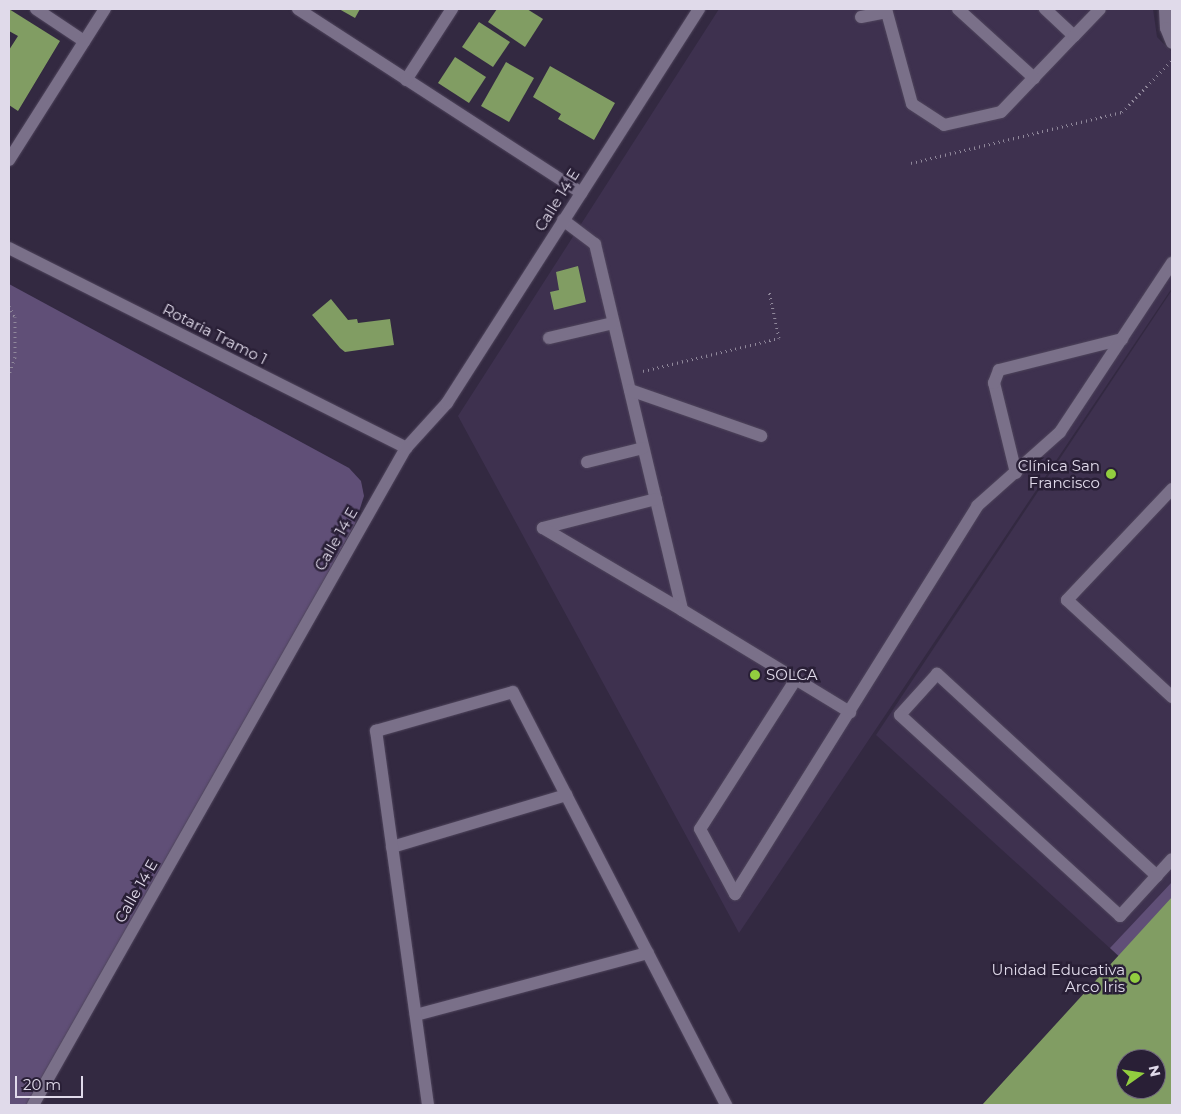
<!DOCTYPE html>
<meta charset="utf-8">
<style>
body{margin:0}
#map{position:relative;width:1181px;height:1114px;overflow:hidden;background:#332941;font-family:Montserrat,sans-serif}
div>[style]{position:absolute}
.built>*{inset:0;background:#3e314f}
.green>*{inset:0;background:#604f77}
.building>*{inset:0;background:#819d63}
.path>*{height:3px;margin-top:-1.5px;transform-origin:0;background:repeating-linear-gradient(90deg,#90889b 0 1px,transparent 0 5px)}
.roads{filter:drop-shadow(0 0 1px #4f455c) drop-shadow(0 0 1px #4f455c)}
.minor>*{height:12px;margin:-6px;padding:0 6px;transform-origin:6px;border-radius:6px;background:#7a7089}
.dots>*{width:14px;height:14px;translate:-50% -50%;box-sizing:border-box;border:2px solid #291f36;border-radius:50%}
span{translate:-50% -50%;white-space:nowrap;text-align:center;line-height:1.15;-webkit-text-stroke:5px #291f36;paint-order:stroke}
.street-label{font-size:15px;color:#e0daea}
.poi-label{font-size:15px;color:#e0daea}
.right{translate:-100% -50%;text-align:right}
.left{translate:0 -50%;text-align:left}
.frame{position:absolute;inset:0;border:10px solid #e0daea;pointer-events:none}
.north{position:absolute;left:1116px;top:1049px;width:50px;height:50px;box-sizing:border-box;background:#291f36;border:1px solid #726a7e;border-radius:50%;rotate:77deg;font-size:14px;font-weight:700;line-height:20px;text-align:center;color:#e0daea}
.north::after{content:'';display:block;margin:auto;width:18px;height:22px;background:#92cd3f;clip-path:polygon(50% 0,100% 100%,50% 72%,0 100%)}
.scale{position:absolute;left:15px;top:1076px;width:68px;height:22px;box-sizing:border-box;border:2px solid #e0daea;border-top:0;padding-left:6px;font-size:15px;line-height:18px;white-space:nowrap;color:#e0daea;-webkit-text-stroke:4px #291f36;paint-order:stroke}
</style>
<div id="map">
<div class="built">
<i style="clip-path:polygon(719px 9px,1153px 9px,1157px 37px,1172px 52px,1172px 288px,739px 933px,458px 416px)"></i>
<i style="clip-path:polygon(1172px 290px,1172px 906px,1124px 961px,876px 735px)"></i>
</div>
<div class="green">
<i style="clip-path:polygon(9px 284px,349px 468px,361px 481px,364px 496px,355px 524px,35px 1105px,9px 1105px)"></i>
<i style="clip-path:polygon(1172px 882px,1172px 906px,1124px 961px,1110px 948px)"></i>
</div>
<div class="building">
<i style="clip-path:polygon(9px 9px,60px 41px,18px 111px,9px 105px,9px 50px,18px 36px,9px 31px)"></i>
<i style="clip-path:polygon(339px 9px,360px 9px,355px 18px)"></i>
<i style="clip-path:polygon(497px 9px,527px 9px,543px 19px,525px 47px,488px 22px)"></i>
<i style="clip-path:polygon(479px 22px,510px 42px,493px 67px,462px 47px)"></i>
<i style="clip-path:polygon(455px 57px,486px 77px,469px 103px,438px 83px)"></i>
<i style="clip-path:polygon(506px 62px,534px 78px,509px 122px,481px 106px)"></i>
<i style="clip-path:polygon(550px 66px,615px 103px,594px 140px,558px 119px,561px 114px,533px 97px)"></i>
<i style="clip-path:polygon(578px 266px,586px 302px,554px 310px,550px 292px,559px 290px,556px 272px)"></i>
<i style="clip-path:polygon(331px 299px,348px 320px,357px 319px,358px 323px,390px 319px,394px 345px,345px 352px,340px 348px,312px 315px)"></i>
<i style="clip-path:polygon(evenodd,1172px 897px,1172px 1105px,982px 1105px,1172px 897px,1126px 1059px,1156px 1059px,1156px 1089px,1126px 1089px,1126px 1059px)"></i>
</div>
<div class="path">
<i style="left:911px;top:163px;width:217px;rotate:-13.6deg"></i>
<i style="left:1122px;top:112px;width:72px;rotate:-46.1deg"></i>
<i style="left:9px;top:306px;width:13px;rotate:61deg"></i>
<i style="left:15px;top:317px;width:40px;rotate:90deg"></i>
<i style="left:15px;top:357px;width:18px;rotate:109deg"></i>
<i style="left:643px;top:371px;width:140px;rotate:-13.6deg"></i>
<i style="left:779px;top:338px;width:48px;rotate:-102deg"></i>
</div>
<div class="roads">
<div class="minor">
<i style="left:36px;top:9px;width:58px;rotate:33.7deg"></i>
<i style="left:298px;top:9px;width:338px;rotate:33deg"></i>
<i style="left:886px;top:9px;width:98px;rotate:74.7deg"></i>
<i style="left:912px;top:104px;width:38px;rotate:33deg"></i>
<i style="left:944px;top:125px;width:58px;rotate:-12.8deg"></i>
<i style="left:1001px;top:112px;width:105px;rotate:-46.2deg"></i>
<i style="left:1074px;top:36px;width:40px;rotate:-137deg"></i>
<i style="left:958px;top:9px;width:103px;rotate:42.2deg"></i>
<i style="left:1165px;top:9px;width:19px;rotate:87deg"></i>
<i style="left:1166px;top:28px;width:16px;rotate:68deg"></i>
<i style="left:861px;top:17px;width:26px;rotate:-11deg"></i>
<i style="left:1074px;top:36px;width:37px;rotate:-46deg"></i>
<i style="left:406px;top:80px;width:85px;rotate:-57.1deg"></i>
<i style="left:9px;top:160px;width:179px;rotate:-57.6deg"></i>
<i style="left:563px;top:220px;width:40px;rotate:37deg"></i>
<i style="left:595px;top:244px;width:376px;rotate:76.6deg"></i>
<i style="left:682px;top:610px;width:197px;rotate:31.3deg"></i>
<i style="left:9px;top:248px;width:445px;rotate:26.7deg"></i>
<i style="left:549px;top:338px;width:66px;rotate:-13.2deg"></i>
<i style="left:630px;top:390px;width:139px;rotate:19.3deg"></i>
<i style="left:587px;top:462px;width:58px;rotate:-14deg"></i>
<i style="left:1016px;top:473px;width:93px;rotate:-103.7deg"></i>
<i style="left:994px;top:383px;width:14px;rotate:-69deg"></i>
<i style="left:999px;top:370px;width:127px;rotate:-14.1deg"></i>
<i style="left:1172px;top:489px;width:153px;rotate:133.4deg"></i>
<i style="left:1067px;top:600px;width:143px;rotate:42.7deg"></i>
<i style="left:656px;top:499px;width:117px;rotate:165.6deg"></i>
<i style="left:543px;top:528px;width:161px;rotate:30.5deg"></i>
<i style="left:796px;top:679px;width:178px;rotate:122.6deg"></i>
<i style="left:700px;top:829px;width:74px;rotate:61.7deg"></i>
<i style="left:735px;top:894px;width:457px;rotate:-58deg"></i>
<i style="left:977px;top:506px;width:111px;rotate:-41.7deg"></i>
<i style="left:1060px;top:432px;width:203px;rotate:-56.5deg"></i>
<i style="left:392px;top:847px;width:182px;rotate:-16.6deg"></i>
<i style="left:1157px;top:876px;width:299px;rotate:-137.4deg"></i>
<i style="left:937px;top:674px;width:55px;rotate:132.1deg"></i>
<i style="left:900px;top:715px;width:298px;rotate:42.4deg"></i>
<i style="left:1120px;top:916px;width:77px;rotate:-47.6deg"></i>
<i style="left:416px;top:1015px;width:240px;rotate:-15deg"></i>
<i style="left:33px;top:1105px;width:755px;rotate:-60.42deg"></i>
<i style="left:406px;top:448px;width:61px;rotate:-47.7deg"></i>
<i style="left:447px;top:403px;width:468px;rotate:-57.4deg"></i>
<i style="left:428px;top:1105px;width:378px;rotate:-97.9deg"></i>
<i style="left:376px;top:731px;width:142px;rotate:-15.9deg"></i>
<i style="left:513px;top:692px;width:465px;rotate:62.7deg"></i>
</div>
</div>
<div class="dots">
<i style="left:1111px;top:474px;background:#92cd3f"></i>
<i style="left:755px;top:675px;background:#92cd3f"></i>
<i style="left:1135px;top:978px;background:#92cd3f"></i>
</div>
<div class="street-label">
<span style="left:557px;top:200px;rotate:-58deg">Calle 14 E</span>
<span style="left:215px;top:334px;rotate:27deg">Rotaria Tramo 1</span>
<span style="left:336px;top:539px;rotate:-60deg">Calle 14 E</span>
<span style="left:136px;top:891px;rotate:-60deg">Calle 14 E</span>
</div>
<div class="poi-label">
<span class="right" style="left:1100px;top:474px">Clínica San<br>Francisco</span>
<span class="left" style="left:766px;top:675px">SOLCA</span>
<span class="right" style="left:1125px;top:978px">Unidad Educativa<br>Arco Iris</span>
</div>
<div class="frame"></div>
<div class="north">N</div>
<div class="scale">20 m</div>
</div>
